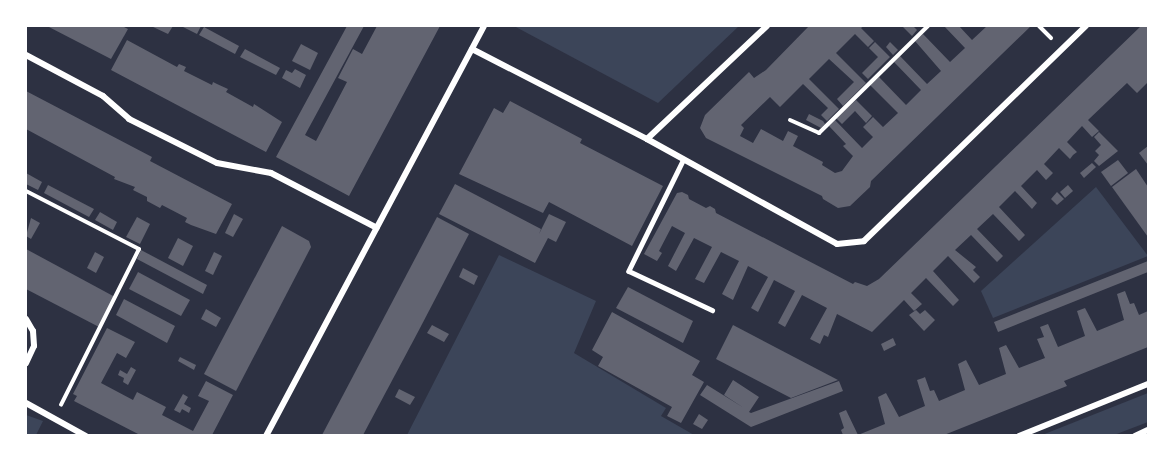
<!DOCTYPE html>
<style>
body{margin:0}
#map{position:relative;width:1174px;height:461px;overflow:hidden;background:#2d3142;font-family:"Space Grotesk",sans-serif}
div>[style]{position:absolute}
.green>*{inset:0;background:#3c4559}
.building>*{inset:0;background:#626471}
.path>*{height:4px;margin:-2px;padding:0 2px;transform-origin:2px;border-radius:2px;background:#fff}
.service>*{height:4.5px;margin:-2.25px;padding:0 2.25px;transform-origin:2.25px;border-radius:2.25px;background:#fff}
.minor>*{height:6px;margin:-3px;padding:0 3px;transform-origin:3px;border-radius:3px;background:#fff}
span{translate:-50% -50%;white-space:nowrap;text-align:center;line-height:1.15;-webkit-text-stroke:4.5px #fff;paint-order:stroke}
.frame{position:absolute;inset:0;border:27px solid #fff;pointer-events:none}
</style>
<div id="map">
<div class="green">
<i style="clip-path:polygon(514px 26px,739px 26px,658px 103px)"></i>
<i style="clip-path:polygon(1096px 187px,1148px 256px,993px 318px,981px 291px)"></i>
<i style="clip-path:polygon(499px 255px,596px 301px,574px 353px,666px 408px,661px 416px,694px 435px,407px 435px)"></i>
<i style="clip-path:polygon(1148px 393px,1148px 422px,1114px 435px,1042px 435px)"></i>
<i style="clip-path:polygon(26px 415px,43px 421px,36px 435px,26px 435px)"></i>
</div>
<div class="building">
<i style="clip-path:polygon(47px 26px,122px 26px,128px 29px,111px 59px)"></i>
<i style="clip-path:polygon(151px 26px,173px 26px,168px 34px)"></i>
<i style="clip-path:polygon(181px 26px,201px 26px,197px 34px)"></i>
<i style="clip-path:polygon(347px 26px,364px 26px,305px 135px,316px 141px,347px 82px,338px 78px,353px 49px,362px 54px,377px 26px,440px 26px,349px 196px,276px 157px)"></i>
<i style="clip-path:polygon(809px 26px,864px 26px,861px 28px,874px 41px,868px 47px,855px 34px,836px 53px,866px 83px,843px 106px,837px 99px,854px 82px,829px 59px,809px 79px,839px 109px,827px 121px,821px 115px,828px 108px,803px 84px,780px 107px,770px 97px,741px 125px,744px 128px,740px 136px,753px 143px,761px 129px,783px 141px,788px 131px,798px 136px,793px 146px,823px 162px,822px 165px,835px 173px,842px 171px,853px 156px,843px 146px,846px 144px,829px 126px,835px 120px,862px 148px,873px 137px,863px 127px,873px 117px,883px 127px,898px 113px,870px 85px,879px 77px,906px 105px,921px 90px,894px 62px,900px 56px,927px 84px,941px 71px,915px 41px,923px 34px,950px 62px,965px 48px,944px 26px,959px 26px,972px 40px,987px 26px,1031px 26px,871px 181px,870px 187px,850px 206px,838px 208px,823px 199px,822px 196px,706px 138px,700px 128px,705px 115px,749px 72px,754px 78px,766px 70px)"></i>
<i style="clip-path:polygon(902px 26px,913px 26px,917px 30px,912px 36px)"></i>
<i style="clip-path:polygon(1141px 26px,1148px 26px,1148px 82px,1137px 93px,1127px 83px,1088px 120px,1099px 131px,1092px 137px,1082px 126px,1067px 142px,1077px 152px,1073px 155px,1070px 159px,1059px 148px,1044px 164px,1053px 173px,1046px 180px,1037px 170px,1021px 186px,1037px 203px,1032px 209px,1015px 191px,999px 207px,1025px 235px,1019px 241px,993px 214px,977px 229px,1003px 256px,997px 262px,971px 235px,955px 250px,976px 267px,973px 270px,980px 277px,974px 283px,948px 256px,933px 271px,959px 300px,953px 306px,926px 278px,911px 293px,922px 304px,914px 311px,904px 300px,872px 332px,837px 314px,828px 337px,824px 335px,820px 344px,810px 339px,827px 308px,802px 295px,785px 327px,778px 323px,795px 291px,774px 280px,758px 312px,751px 308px,768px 277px,748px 266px,733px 300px,722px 294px,739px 261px,721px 252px,704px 283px,695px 279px,712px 247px,694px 238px,676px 271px,668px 266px,685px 233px,672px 226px,659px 251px,662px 253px,657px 261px,644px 254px,677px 193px,682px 192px,688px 195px,689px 199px,706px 208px,710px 206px,715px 209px,716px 213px,853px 284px,855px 282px,867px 286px,879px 279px)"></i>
<i style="clip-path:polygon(204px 27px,239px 46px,235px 54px,199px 35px)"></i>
<i style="clip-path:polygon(127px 40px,177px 67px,179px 64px,186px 67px,184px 71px,212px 85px,213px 82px,217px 84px,228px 89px,226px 92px,253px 107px,254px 104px,282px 122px,266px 152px,111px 70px)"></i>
<i style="clip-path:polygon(875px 42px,890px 57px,868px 79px,862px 73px,878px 57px,869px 48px)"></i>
<i style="clip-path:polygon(890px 42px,898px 50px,893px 55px,886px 47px)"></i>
<i style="clip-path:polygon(301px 44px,318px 53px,310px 70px,292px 61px)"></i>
<i style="clip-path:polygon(245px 49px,280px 68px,276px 75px,240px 57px)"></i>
<i style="clip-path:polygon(295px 69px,306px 75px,300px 88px,282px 78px,286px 70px,292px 73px)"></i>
<i style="clip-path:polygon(26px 91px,152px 157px,150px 161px,232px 204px,216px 234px,191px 225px,185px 222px,187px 218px,162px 205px,160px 208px,147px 201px,147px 197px,133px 190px,135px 187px,114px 179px,115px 177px,26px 129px)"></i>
<i style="clip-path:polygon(856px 100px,872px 116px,866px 123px,855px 111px,842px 124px,836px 118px)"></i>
<i style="clip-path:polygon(510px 101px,582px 139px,580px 143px,663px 186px,632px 246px,549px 202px,543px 213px,459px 174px,494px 108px,503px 113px)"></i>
<i style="clip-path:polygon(809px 114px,823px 121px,825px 124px,821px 128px,806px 120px)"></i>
<i style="clip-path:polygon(1099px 132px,1118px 151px,1099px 166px,1094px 161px,1099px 155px,1095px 151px,1101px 145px,1094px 137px)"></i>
<i style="clip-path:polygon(1148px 146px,1148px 165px,1139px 153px)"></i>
<i style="clip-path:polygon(1118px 160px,1128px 173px,1111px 186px,1101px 172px)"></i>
<i style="clip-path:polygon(1092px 163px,1096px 167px,1084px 178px,1080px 173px)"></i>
<i style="clip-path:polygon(1136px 169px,1148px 187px,1148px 237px,1112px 187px)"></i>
<i style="clip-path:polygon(26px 173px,42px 182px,38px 190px,26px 184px)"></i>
<i style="clip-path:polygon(455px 184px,541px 229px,539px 234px,549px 214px,566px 222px,556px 242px,548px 238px,535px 263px,439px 214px)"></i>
<i style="clip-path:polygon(48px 185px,94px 209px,89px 217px,44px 193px)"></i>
<i style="clip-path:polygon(1068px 185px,1073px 191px,1065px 198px,1060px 192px)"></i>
<i style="clip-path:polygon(1057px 192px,1064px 199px,1057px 205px,1051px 199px)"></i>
<i style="clip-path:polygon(100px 212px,117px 222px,113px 230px,95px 220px)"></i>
<i style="clip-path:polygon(234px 214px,243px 219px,233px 237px,225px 233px)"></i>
<i style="clip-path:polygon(137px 217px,150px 224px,140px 244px,126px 237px)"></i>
<i style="clip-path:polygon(437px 217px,469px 234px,419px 330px,363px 435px,322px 435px)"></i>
<i style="clip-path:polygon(31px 218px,40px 223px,31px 239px,26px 236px)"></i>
<i style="clip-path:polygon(282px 226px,309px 241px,311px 247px,236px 391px,204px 374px)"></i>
<i style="clip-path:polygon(178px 238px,193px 246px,183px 266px,168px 258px)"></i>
<i style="clip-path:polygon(26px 249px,115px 297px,99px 327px,26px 289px)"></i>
<i style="clip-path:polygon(141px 250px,207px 285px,203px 294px,137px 259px)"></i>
<i style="clip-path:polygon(95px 252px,104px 257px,96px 273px,87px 268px)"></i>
<i style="clip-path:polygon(214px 252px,222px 256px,213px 275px,205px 271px)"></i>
<i style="clip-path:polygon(1148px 261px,1148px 272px,998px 332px,994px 322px)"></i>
<i style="clip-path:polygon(463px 268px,478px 276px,474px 285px,459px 277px)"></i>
<i style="clip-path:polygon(138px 272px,190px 300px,181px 316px,129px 289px)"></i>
<i style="clip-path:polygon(628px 287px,693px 321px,683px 343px,616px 308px)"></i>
<i style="clip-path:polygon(1125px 291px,1130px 304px,1134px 303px,1139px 315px,1148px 311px,1148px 347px,1064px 381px,1067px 386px,944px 435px,843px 435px,841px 430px,844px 428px,839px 413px,846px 410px,858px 435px,885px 424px,878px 397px,886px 393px,899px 417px,925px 406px,917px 380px,923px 378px,925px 377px,930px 391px,934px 390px,939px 401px,965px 390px,958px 364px,966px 360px,979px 385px,1006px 374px,999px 348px,1006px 345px,1019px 368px,1045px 358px,1037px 339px,1044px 337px,1040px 327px,1048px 324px,1058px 347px,1085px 336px,1077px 311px,1085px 308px,1097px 331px,1124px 320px,1117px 294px)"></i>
<i style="clip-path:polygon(124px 299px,175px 326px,167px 343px,116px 315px)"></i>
<i style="clip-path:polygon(206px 309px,221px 318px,216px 327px,201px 319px)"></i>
<i style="clip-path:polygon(916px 310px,920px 314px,925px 310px,935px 320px,924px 331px,909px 315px)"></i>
<i style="clip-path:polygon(612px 312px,700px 361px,692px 375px,704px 382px,681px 423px,667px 416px,672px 407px,598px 366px,603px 357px,592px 350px)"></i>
<i style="clip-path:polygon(432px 325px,449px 334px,444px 342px,427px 333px)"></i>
<i style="clip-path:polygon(733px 325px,838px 380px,791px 398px,716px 359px)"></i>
<i style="clip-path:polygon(107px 328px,135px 342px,126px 358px,117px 353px,101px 383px,133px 400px,137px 392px,166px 407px,162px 415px,193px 431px,209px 401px,198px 396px,206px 381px,233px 395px,212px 435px,140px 435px,74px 401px,77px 396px,73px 394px)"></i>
<i style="clip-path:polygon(893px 338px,896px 345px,884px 351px,881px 344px)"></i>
<i style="clip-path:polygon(180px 357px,196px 365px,194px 370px,178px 361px)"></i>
<i style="clip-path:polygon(131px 367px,136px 370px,128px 385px,123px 382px,124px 378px,118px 375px,120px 370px,127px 374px)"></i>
<i style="clip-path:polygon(733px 380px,759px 397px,749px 412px,751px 413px,839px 381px,843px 391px,751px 427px,700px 395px,707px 385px,744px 408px,724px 395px)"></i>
<i style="clip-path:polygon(399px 389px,415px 397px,410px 405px,395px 397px)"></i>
<i style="clip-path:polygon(183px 394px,188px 397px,184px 404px,191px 408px,189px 413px,182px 409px,180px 413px,174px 410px)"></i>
<i style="clip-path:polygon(699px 414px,708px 420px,702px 429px,693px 424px)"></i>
</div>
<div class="path">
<i style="left:1039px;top:26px;width:17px;rotate:45deg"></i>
<i style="left:790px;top:120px;width:32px;rotate:24deg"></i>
<i style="left:819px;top:133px;width:153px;rotate:-44.5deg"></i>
<i style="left:26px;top:191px;width:127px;rotate:27.2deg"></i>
<i style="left:139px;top:249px;width:174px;rotate:116.6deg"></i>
</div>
<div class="service">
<i style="left:684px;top:159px;width:125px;rotate:116.2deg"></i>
<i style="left:629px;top:271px;width:92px;rotate:25.2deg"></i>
</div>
<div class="minor">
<i style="left:472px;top:49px;width:197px;rotate:27.2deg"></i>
<i style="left:647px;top:139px;width:217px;rotate:28.9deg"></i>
<i style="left:837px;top:244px;width:27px;rotate:-6deg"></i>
<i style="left:864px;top:241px;width:309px;rotate:-44.1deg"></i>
<i style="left:26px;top:55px;width:87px;rotate:28deg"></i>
<i style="left:103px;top:96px;width:35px;rotate:41deg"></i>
<i style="left:129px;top:119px;width:98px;rotate:26.6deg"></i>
<i style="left:217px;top:163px;width:55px;rotate:10.5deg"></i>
<i style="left:271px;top:173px;width:119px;rotate:27.4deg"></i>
<i style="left:647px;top:139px;width:165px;rotate:-43.3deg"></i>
<i style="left:26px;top:319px;width:14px;rotate:60deg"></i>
<i style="left:33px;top:331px;width:15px;rotate:86deg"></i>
<i style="left:34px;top:346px;width:19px;rotate:115deg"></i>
<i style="left:26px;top:403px;width:68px;rotate:28.8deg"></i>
<i style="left:266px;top:436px;width:464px;rotate:-62deg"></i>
<i style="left:1019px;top:436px;width:139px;rotate:-22deg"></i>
<i style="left:1135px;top:436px;width:14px;rotate:-25deg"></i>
</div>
<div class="frame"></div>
</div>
